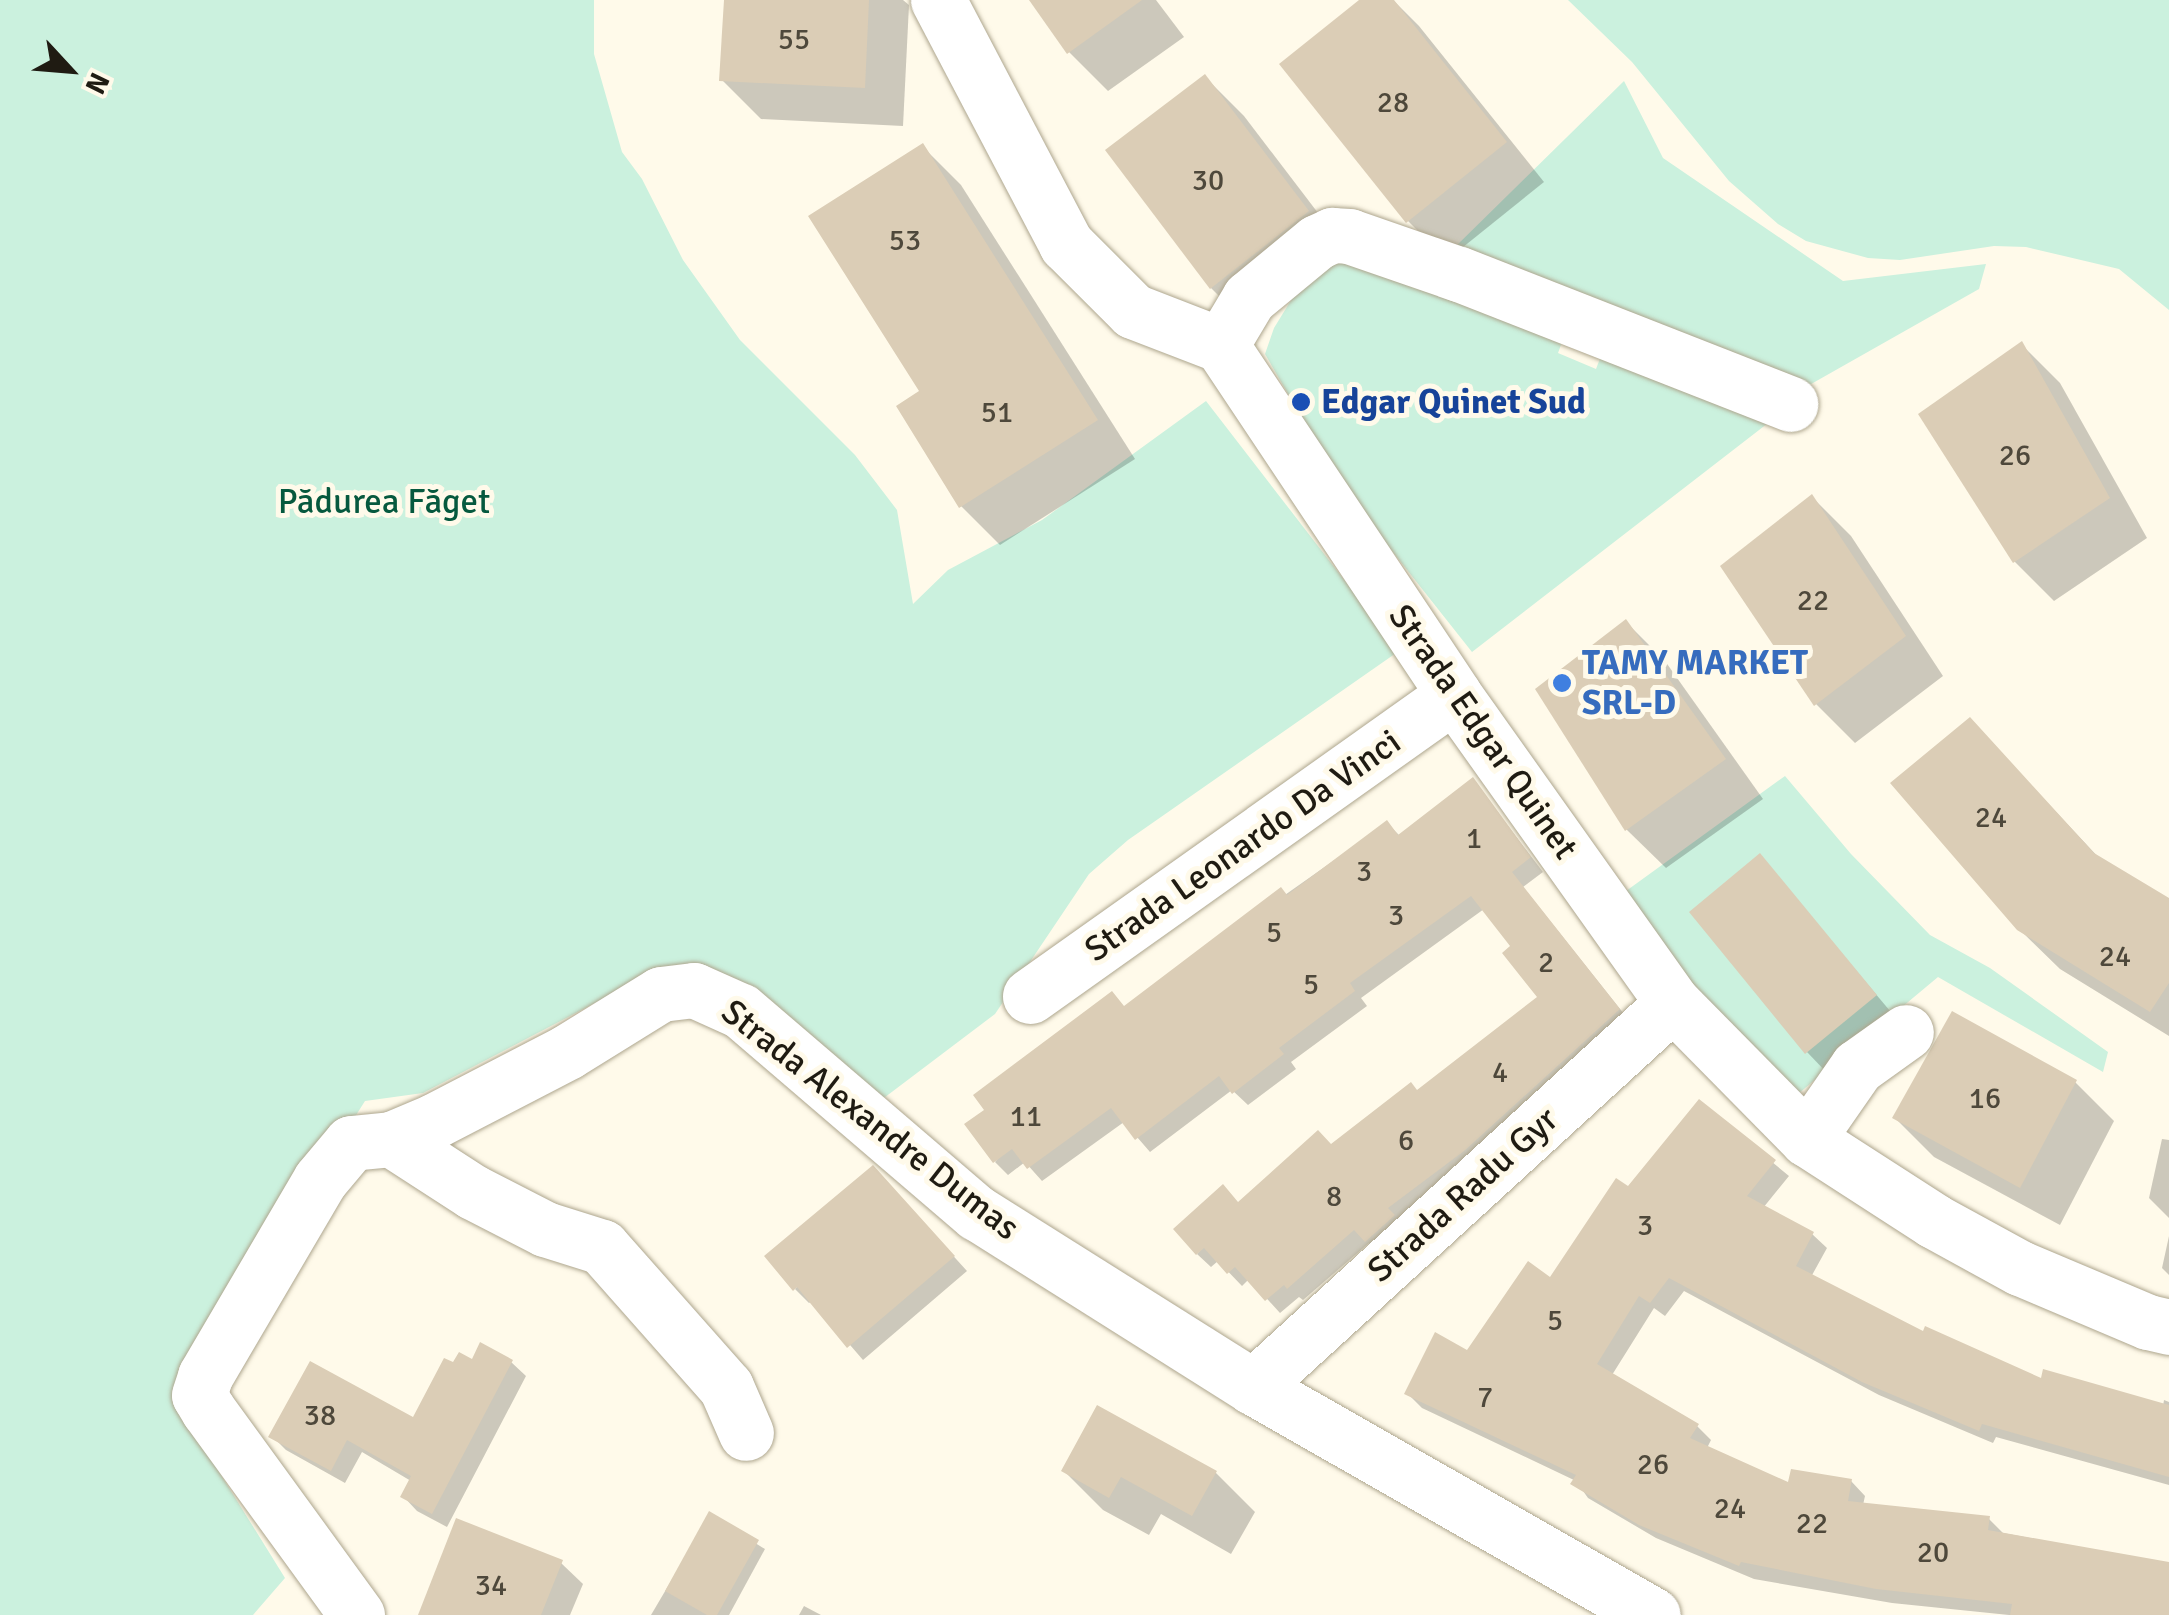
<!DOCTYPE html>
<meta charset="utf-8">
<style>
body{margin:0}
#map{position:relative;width:2169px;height:1615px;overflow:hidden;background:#fffaea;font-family:Signika,sans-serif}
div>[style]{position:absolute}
.green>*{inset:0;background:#cbf1de}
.shadow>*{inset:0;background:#0003}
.building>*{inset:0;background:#dbcdb6}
.roads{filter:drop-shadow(0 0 2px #aea68e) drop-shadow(0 0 2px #aea68e)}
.minor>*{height:55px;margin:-27.5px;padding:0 27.5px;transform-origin:27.5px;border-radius:27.5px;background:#fff}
.dots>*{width:28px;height:28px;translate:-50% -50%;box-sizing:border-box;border:5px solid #fffaea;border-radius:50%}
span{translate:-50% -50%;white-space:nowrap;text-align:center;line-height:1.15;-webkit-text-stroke:10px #fffaea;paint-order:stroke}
.number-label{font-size:30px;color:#4e483b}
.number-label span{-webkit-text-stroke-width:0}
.transit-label{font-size:35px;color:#164399;font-weight:700}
.left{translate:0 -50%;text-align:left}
.park-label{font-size:35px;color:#06593e}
.shop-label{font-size:35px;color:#366cbe;font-weight:700}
.street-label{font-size:35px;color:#1f1b12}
.north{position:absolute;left:20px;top:20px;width:100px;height:100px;-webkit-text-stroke:8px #fffaea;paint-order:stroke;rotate:116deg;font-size:28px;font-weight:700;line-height:40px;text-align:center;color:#1f1b12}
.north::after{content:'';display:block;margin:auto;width:35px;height:45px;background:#1f1b12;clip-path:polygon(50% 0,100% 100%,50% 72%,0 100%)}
</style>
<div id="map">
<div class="green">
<i style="clip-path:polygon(0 0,594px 0,594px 54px,622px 152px,642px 179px,683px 260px,740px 340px,855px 455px,897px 510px,913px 604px,948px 570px,1042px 520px,1206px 401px,1399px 651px,1128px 840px,1089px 874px,995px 1014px,868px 1110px,635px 982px,423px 1093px,365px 1101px,175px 1401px,285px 1578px,253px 1615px,0 1615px)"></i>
<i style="clip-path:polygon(1568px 0,2169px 0,2169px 310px,2119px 269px,2026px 247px,1994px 246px,1900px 260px,1868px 258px,1806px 241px,1778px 224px,1729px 181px,1632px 62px)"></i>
<i style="clip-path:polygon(1624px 81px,1663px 158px,1843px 281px,1986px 264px,1979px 289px,1797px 392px,1451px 251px)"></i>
<i style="clip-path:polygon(1320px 253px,1565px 334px,1558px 353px,1596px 369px,1604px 348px,1772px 420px,1472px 652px,1343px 489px,1265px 354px,1274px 328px)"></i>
<i style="clip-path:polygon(1785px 776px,1851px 854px,1930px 935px,1990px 968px,2108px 1052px,2103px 1072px,1938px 977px,1786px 1104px,1615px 899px)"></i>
</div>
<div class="shadow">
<i style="clip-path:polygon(726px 0,903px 0,909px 5px,903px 126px,761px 119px,722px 80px)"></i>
<i style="clip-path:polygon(1032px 0,1156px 0,1184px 37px,1108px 91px,1069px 52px)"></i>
<i style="clip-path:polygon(1363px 0,1393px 0,1419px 26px,1544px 182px,1447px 260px,1408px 221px)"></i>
<i style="clip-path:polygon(1205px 77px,1244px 116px,1347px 251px,1250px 327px,1211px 288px)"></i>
<i style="clip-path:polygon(922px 146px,961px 185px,1135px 459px,1000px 545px,961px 506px,922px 392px)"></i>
<i style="clip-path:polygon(2021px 344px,2060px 383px,2147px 538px,2054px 601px,2015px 562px,1921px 414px)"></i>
<i style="clip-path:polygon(1812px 497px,1851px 536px,1943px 676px,1855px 743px,1816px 704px)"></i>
<i style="clip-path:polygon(1626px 622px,1665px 661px,1763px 799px,1666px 868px,1627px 830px,1538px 690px)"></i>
<i style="clip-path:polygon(1970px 720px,2101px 860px,2169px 901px,2169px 1036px,2060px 969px,2019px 929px)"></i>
<i style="clip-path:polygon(1473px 780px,1543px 872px,1523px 887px,1632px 1024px,1380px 1254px,1369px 1243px,1303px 1300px,1299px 1297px,1280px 1313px,1249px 1279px,1242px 1286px,1218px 1261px,1211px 1267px,1197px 1254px,1239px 1205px,1417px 1092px,1540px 997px,1514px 947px,1484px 909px,1361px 998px,1367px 1006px,1291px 1062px,1296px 1069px,1248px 1105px,1232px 1090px,1150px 1152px,1124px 1122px,1042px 1181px,1025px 1162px,1008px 1175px,995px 1162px,1125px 1008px,1387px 823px,1400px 836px)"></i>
<i style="clip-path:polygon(1760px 857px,1896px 1018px,1828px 1074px,1807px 1052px)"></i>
<i style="clip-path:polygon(2075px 1082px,2114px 1121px,2060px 1225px,1934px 1157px,1895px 1118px)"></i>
<i style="clip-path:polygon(1699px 1102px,1789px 1176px,1763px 1208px,1812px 1234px,1827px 1248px,1811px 1277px,1924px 1334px,2042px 1381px,2163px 1406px,2164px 1400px,2169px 1402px,2169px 1485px,1996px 1437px,1993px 1443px,1879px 1395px,1684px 1291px,1665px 1316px,1654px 1308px,1612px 1375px,1697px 1426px,1711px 1440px,1707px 1448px,1790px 1485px,1851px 1481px,1865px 1496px,1863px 1505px,1989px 1519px,2003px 1533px,2169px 1564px,2169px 1615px,2009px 1615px,1892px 1603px,1754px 1579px,1656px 1538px,1588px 1498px,1576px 1481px,1422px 1408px,1407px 1393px,1468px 1353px,1550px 1280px)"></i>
<i style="clip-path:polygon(2162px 1139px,2169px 1140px,2169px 1218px,2149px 1198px)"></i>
<i style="clip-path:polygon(887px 1183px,967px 1271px,863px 1360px,812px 1301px,809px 1303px,795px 1289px)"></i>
<i style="clip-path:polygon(2169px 1236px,2169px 1275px,2162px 1268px)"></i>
<i style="clip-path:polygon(473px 1362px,511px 1362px,526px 1376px,447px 1527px,417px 1511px,403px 1496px,411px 1481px,362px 1452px,345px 1483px,286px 1450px,272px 1436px,414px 1421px,454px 1366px)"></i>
<i style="clip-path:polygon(1064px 1471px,1216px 1473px,1255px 1512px,1231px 1554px,1161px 1514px,1149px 1535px,1103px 1510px)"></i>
<i style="clip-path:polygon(710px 1515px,765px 1549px,729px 1615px,651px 1615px)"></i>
<i style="clip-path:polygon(561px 1563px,583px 1584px,570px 1615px,426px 1615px)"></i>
<i style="clip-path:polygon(804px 1606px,821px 1615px,799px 1615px)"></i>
</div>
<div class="building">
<i style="clip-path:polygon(724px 0,869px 0,865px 88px,719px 81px)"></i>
<i style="clip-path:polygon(1029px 0,1142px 0,1067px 54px)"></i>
<i style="clip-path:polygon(1359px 0,1394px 0,1507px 142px,1406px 223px,1279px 64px)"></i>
<i style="clip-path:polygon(1205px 74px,1309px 211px,1210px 289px,1105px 150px)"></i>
<i style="clip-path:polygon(923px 143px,1098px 420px,959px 508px,896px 406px,919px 391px,808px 216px)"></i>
<i style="clip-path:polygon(2022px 341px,2110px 498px,2013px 563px,1918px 414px)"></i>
<i style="clip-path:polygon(1812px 494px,1906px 636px,1814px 706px,1720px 566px)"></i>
<i style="clip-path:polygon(1626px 619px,1726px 759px,1625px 831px,1535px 689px)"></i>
<i style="clip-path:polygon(1970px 717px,2094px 853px,2169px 898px,2169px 983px,2150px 1012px,2017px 930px,1890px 783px)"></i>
<i style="clip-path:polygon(1473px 777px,1531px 857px,1512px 872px,1620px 1009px,1464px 1151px,1388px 1208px,1395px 1215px,1365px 1242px,1354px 1230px,1287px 1289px,1284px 1285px,1265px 1301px,1235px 1267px,1227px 1274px,1204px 1248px,1196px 1255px,1173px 1229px,1223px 1184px,1238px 1202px,1318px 1130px,1331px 1144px,1411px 1082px,1417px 1090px,1537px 997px,1502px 953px,1510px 946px,1471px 896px,1350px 983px,1355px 991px,1279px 1048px,1284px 1054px,1232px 1094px,1219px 1076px,1135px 1140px,1111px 1108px,1027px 1169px,1012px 1149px,993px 1163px,964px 1124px,984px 1110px,973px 1095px,1112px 991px,1124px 1006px,1281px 887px,1287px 895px,1387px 820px,1398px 835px)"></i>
<i style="clip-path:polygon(1760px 853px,1877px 995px,1805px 1054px,1689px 912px)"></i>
<i style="clip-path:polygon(1952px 1011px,2077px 1080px,2020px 1188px,1892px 1118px)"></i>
<i style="clip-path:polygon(1699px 1099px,1776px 1160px,1747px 1196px,1814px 1232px,1796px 1266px,1923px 1331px,1925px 1326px,2041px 1378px,2043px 1369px,2169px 1405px,2169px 1477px,1982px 1424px,1979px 1431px,1862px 1382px,1669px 1278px,1650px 1303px,1639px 1296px,1597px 1364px,1699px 1424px,1690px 1438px,1788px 1482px,1791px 1469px,1852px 1479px,1848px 1501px,1990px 1516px,1988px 1530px,2169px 1562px,2169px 1615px,2010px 1615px,2012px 1604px,1876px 1589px,1741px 1562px,1739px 1566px,1639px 1525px,1570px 1484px,1576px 1475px,1404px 1394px,1435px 1332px,1467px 1350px,1528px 1261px,1550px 1277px,1616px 1178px,1628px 1186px)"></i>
<i style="clip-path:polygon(873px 1165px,955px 1256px,847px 1348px,797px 1287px,793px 1291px,764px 1256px)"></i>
<i style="clip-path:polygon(480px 1342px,513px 1360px,432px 1514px,400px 1497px,411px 1476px,347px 1440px,331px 1471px,268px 1437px,310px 1361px,413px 1417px,444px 1358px,453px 1362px,459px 1352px,472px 1359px)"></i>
<i style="clip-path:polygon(1097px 1405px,1217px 1471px,1192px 1516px,1121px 1477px,1109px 1498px,1061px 1471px)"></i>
<i style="clip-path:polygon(709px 1511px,759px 1540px,717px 1615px,707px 1615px,665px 1591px)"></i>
<i style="clip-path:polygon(456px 1518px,563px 1560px,541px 1615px,418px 1615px)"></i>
</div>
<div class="roads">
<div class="minor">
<i style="left:938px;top:0;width:276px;rotate:62.3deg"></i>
<i style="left:1066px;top:244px;width:95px;rotate:45deg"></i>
<i style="left:1133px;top:311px;width:94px;rotate:21.1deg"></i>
<i style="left:1221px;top:345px;width:420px;rotate:56.3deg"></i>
<i style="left:1454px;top:695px;width:378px;rotate:54.6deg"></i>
<i style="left:1673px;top:1003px;width:191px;rotate:45.4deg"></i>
<i style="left:1807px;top:1139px;width:151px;rotate:32.8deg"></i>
<i style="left:1934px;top:1221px;width:98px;rotate:28.7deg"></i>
<i style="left:2020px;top:1268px;width:139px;rotate:22.9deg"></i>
<i style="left:2148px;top:1322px;width:22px;rotate:13deg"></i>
<i style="left:1221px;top:345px;width:55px;rotate:-59.2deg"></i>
<i style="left:1249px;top:298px;width:88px;rotate:-39.5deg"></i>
<i style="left:1317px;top:242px;width:17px;rotate:-25deg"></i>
<i style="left:1332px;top:235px;width:17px;rotate:3deg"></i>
<i style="left:1349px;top:236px;width:116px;rotate:19.1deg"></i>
<i style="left:1459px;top:274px;width:356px;rotate:21.4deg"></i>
<i style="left:1030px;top:996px;width:520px;rotate:-35.37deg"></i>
<i style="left:391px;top:1139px;width:98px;rotate:32.9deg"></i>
<i style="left:473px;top:1192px;width:81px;rotate:27.2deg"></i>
<i style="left:545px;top:1229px;width:60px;rotate:17.5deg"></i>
<i style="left:602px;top:1247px;width:187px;rotate:48.5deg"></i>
<i style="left:726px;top:1387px;width:50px;rotate:66.5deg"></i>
<i style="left:1807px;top:1139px;width:88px;rotate:-55.2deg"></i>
<i style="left:1857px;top:1067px;width:60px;rotate:-35.5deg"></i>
<i style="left:1253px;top:1387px;width:569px;rotate:-42.44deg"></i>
<i style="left:357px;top:1615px;width:253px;rotate:-126deg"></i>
<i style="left:208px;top:1410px;width:17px;rotate:-121deg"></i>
<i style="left:199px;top:1395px;width:20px;rotate:-72deg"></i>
<i style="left:205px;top:1376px;width:227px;rotate:-59.6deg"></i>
<i style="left:320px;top:1180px;width:48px;rotate:-50deg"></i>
<i style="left:351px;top:1143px;width:40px;rotate:-5.7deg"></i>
<i style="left:391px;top:1139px;width:47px;rotate:-22.7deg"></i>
<i style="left:434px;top:1121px;width:150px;rotate:-27.4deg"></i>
<i style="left:567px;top:1052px;width:110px;rotate:-31.7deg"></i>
<i style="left:661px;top:994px;width:33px;rotate:-7deg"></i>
<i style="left:694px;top:990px;width:51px;rotate:24.1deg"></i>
<i style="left:741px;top:1011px;width:311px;rotate:40.6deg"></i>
<i style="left:977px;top:1213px;width:326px;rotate:32.2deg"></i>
<i style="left:1253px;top:1387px;width:460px;rotate:29.7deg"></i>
</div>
</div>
<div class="dots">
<i style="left:1301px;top:402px;background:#1a4fb4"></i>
<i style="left:1562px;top:683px;background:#3f7fe0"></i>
</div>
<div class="number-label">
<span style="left:794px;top:40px">55</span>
<span style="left:1393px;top:103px">28</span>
<span style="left:1208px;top:181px">30</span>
<span style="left:905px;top:241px">53</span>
<span style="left:997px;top:413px">51</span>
<span style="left:2015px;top:456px">26</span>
<span style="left:1813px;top:601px">22</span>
<span style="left:1991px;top:818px">24</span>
<span style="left:1474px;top:839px">1</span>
<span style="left:1364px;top:872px">3</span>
<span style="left:1396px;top:916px">3</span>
<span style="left:1274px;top:933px">5</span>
<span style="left:2115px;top:957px">24</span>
<span style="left:1546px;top:963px">2</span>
<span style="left:1311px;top:985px">5</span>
<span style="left:1500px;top:1073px">4</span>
<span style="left:1985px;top:1099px">16</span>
<span style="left:1026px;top:1117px">11</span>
<span style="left:1406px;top:1141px">6</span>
<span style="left:1334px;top:1197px">8</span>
<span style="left:1645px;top:1226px">3</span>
<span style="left:1555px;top:1321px">5</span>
<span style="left:1485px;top:1398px">7</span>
<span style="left:320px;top:1416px">38</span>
<span style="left:1653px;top:1465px">26</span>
<span style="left:1730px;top:1509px">24</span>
<span style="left:1812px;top:1524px">22</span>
<span style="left:1933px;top:1553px">20</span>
<span style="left:491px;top:1586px">34</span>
</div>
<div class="transit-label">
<span class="left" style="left:1321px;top:402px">Edgar Quinet Sud</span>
</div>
<div class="park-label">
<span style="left:384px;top:502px">Pădurea Făget</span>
</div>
<div class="shop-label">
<span class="left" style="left:1582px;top:683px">TAMY MARKET<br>SRL-D</span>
</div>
<div class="street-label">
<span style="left:1483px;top:732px;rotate:55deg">Strada Edgar Quinet</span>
<span style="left:1243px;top:846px;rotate:-35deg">Strada Leonardo Da Vinci</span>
<span style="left:870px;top:1120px;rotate:38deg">Strada Alexandre Dumas</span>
<span style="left:1463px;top:1195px;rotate:-42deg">Strada Radu Gyr</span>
</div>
<div class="north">N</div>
</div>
